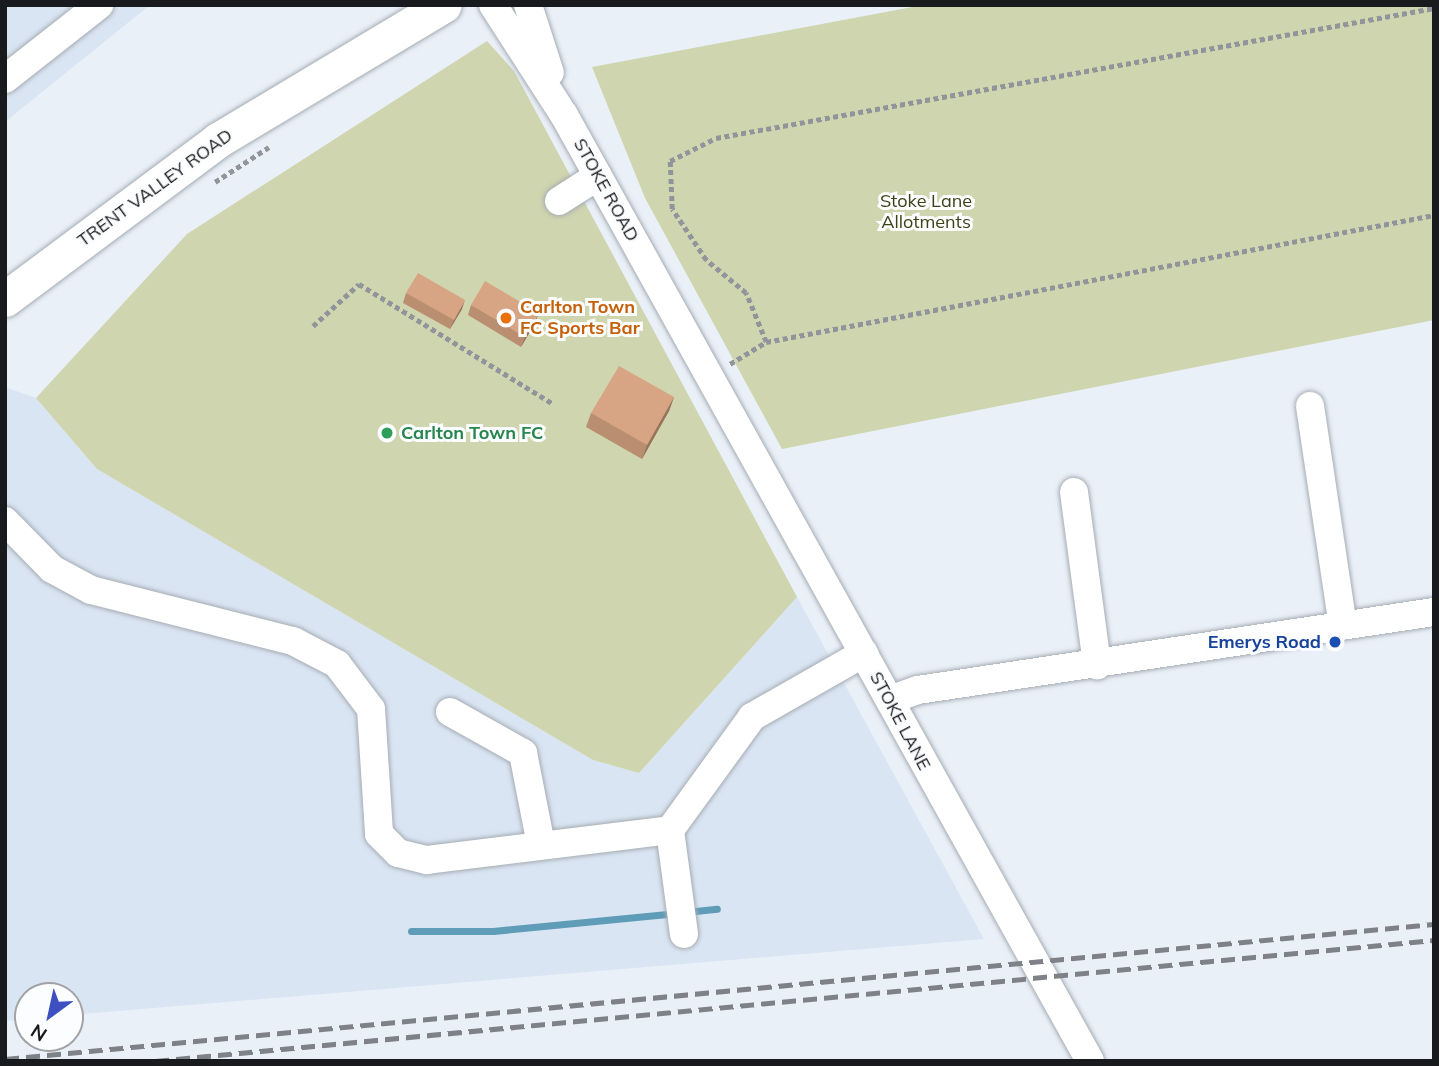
<!DOCTYPE html>
<style>
body{margin:0}
#map{position:relative;width:1439px;height:1066px;overflow:hidden;background:#eaf0f8;font-family:Mulish,sans-serif}
div>[style]{position:absolute}
.built>*{inset:0;background:#dae5f3}
.green>*{inset:0;background:#cfd5ae}
.stream>*{height:7px;margin:-3.5px;padding:0 3.5px;transform-origin:3.5px;border-radius:3.5px;background:#5f9cb8}
.path>*{height:4.5px;margin-top:-2.25px;transform-origin:0;background:repeating-linear-gradient(90deg,#91959b 0 5px,transparent 0 8.5px)}
.roads{filter:drop-shadow(0 0 2px #a6acb3) drop-shadow(0 0 2px #a6acb3)}
.minor>*{height:28px;margin:-14px;padding:0 14px;transform-origin:14px;border-radius:14px;background:#fff}
.major>*{height:35px;margin:-17.5px;padding:0 17.5px;transform-origin:17.5px;border-radius:17.5px;background:#fff}
.rail>*{height:5px;margin-top:-2.5px;transform-origin:0;background:repeating-linear-gradient(90deg,#7e8288 0 14px,transparent 0 21px)}
.wall>*{inset:0;background:#b98e71}
.shaded-wall>*{inset:0;background:#96745c}
.building>*{inset:0;background:#d7a583}
.dots>*{width:19px;height:19px;translate:-50% -50%;box-sizing:border-box;border:4px solid #fcfdff;border-radius:50%}
span{translate:-50% -50%;white-space:nowrap;text-align:center;line-height:1.15;-webkit-text-stroke:6px #fcfdff;paint-order:stroke}
.street-label{font-size:18px;color:#181a1d}
.park-label{font-size:18px;color:#3d4116}
.food-label{font-size:18px;color:#c56008;font-weight:700}
.left{translate:0 -50%;text-align:left}
.leisure-label{font-size:18px;color:#27864d;font-weight:700}
.transit-label{font-size:18px;color:#164399;font-weight:700}
.right{translate:-100% -50%;text-align:right}
.frame{position:absolute;inset:0;border:7px solid #181a1d;pointer-events:none}
.north{position:absolute;left:14px;top:982px;width:70px;height:70px;box-sizing:border-box;background:#fcfdff;border:2px solid #a1a2a5;border-radius:50%;rotate:213deg;font-size:19px;font-weight:700;line-height:28px;text-align:center;color:#181a1d}
.north::after{content:'';display:block;margin:auto;width:24px;height:32px;background:#3e4fc2;clip-path:polygon(50% 0,100% 100%,50% 72%,0 100%)}
</style>
<div id="map">
<div class="built">
<i style="clip-path:polygon(5px 5px,150px 5px,5px 122px)"></i>
<i style="clip-path:polygon(5px 387px,36px 398px,97px 469px,593px 760px,639px 773px,797px 597px,984px 939px,70px 1015px,70px 996px,28px 996px,28px 1019px,5px 1021px)"></i>
</div>
<div class="green">
<i style="clip-path:polygon(923px 5px,1434px 5px,1434px 320px,782px 449px,645px 198px,592px 67px)"></i>
<i style="clip-path:polygon(487px 41px,514px 71px,797px 597px,639px 773px,593px 760px,97px 469px,36px 398px,187px 234px)"></i>
</div>
<div class="stream">
<i style="left:686px;top:912px;width:31px;rotate:-6deg"></i>
<i style="left:411px;top:931px;width:82px"></i>
<i style="left:493px;top:931px;width:183px;rotate:-5.6deg"></i>
</div>
<div class="path">
<i style="left:215px;top:182px;width:64px;rotate:-32.9deg"></i>
<i style="left:313px;top:326px;width:62px;rotate:-42.4deg"></i>
<i style="left:359px;top:284px;width:227px;rotate:31.7deg"></i>
<i style="left:766px;top:342px;width:53px;rotate:-112.2deg"></i>
<i style="left:746px;top:293px;width:52px;rotate:-140.5deg"></i>
<i style="left:706px;top:260px;width:61px;rotate:-123.7deg"></i>
<i style="left:672px;top:209px;width:48px;rotate:-92.4deg"></i>
<i style="left:670px;top:161px;width:51px;rotate:-26.6deg"></i>
<i style="left:716px;top:138px;width:730px;rotate:-10.26deg"></i>
<i style="left:730px;top:364px;width:42px;rotate:-31.4deg"></i>
<i style="left:766px;top:342px;width:680px;rotate:-10.76deg"></i>
</div>
<div class="roads">
<div class="minor">
<i style="left:493px;top:5px;width:131px;rotate:57.2deg"></i>
<i style="left:564px;top:115px;width:1082px;rotate:60.92deg"></i>
<i style="left:528px;top:5px;width:71px;rotate:72.1deg"></i>
<i style="left:5px;top:79px;width:120px;rotate:-38.2deg"></i>
<i style="left:559px;top:201px;width:46px;rotate:-32.7deg"></i>
<i style="left:1310px;top:406px;width:222px;rotate:81.5deg"></i>
<i style="left:1074px;top:492px;width:175px;rotate:82.4deg"></i>
<i style="left:5px;top:521px;width:67px;rotate:45.6deg"></i>
<i style="left:52px;top:569px;width:44px;rotate:28.3deg"></i>
<i style="left:91px;top:590px;width:208px;rotate:14.2deg"></i>
<i style="left:293px;top:641px;width:50px;rotate:27.6deg"></i>
<i style="left:337px;top:664px;width:56px;rotate:52.9deg"></i>
<i style="left:371px;top:709px;width:125px;rotate:86.3deg"></i>
<i style="left:379px;top:834px;width:27px;rotate:45deg"></i>
<i style="left:398px;top:853px;width:30px;rotate:14deg"></i>
<i style="left:427px;top:860px;width:245px;rotate:-7deg"></i>
<i style="left:890px;top:700px;width:30px;rotate:-20deg"></i>
<i style="left:918px;top:690px;width:522px;rotate:-8.6deg"></i>
<i style="left:450px;top:712px;width:84px;rotate:29.3deg"></i>
<i style="left:523px;top:753px;width:94px;rotate:78.9deg"></i>
<i style="left:684px;top:934px;width:105px;rotate:-97.7deg"></i>
<i style="left:670px;top:830px;width:140px;rotate:-54deg"></i>
<i style="left:752px;top:717px;width:129px;rotate:-29.7deg"></i>
</div>
<div class="major">
<i style="left:5px;top:299px;width:266px;rotate:-36.7deg"></i>
<i style="left:218px;top:140px;width:263px;rotate:-30.9deg"></i>
</div>
</div>
<div class="rail">
<i style="left:5px;top:1059px;width:1435px;rotate:-5.4deg"></i>
<i style="left:155px;top:1061px;width:1285px;rotate:-5.4deg"></i>
</div>
<div class="wall">
<i style="clip-path:polygon(406px 293px,462px 309px,450px 329px,403px 303px)"></i>
<i style="clip-path:polygon(471px 305px,535px 323px,521px 347px,468px 315px)"></i>
<i style="clip-path:polygon(674px 397px,669px 411px,642px 459px,586px 427px,591px 413px)"></i>
</div>
<div class="shaded-wall">
<i style="clip-path:polygon(465px 300px,462px 309px,450px 329px,454px 320px)"></i>
<i style="clip-path:polygon(539px 313px,535px 323px,521px 347px,525px 337px)"></i>
<i style="clip-path:polygon(674px 397px,669px 411px,642px 459px,647px 445px)"></i>
</div>
<div class="building">
<i style="clip-path:polygon(418px 273px,465px 300px,454px 320px,406px 293px)"></i>
<i style="clip-path:polygon(485px 281px,539px 313px,525px 337px,471px 305px)"></i>
<i style="clip-path:polygon(619px 366px,674px 397px,647px 445px,591px 413px)"></i>
</div>
<div class="dots">
<i style="left:506px;top:318px;background:#e8710a"></i>
<i style="left:387px;top:433px;background:#2e9e5b"></i>
<i style="left:1335px;top:642px;background:#1a4fb4"></i>
</div>
<div class="street-label">
<span style="left:155px;top:188px;rotate:-36deg">TRENT VALLEY ROAD</span>
<span style="left:606px;top:190px;rotate:61deg">STOKE ROAD</span>
<span style="left:900px;top:721px;rotate:62deg">STOKE LANE</span>
</div>
<div class="park-label">
<span style="left:926px;top:212px">Stoke Lane<br>Allotments</span>
</div>
<div class="food-label">
<span class="left" style="left:520px;top:318px">Carlton Town<br>FC Sports Bar</span>
</div>
<div class="leisure-label">
<span class="left" style="left:401px;top:433px">Carlton Town FC</span>
</div>
<div class="transit-label">
<span class="right" style="left:1321px;top:642px">Emerys Road</span>
</div>
<div class="frame"></div>
<div class="north">N</div>
</div>
